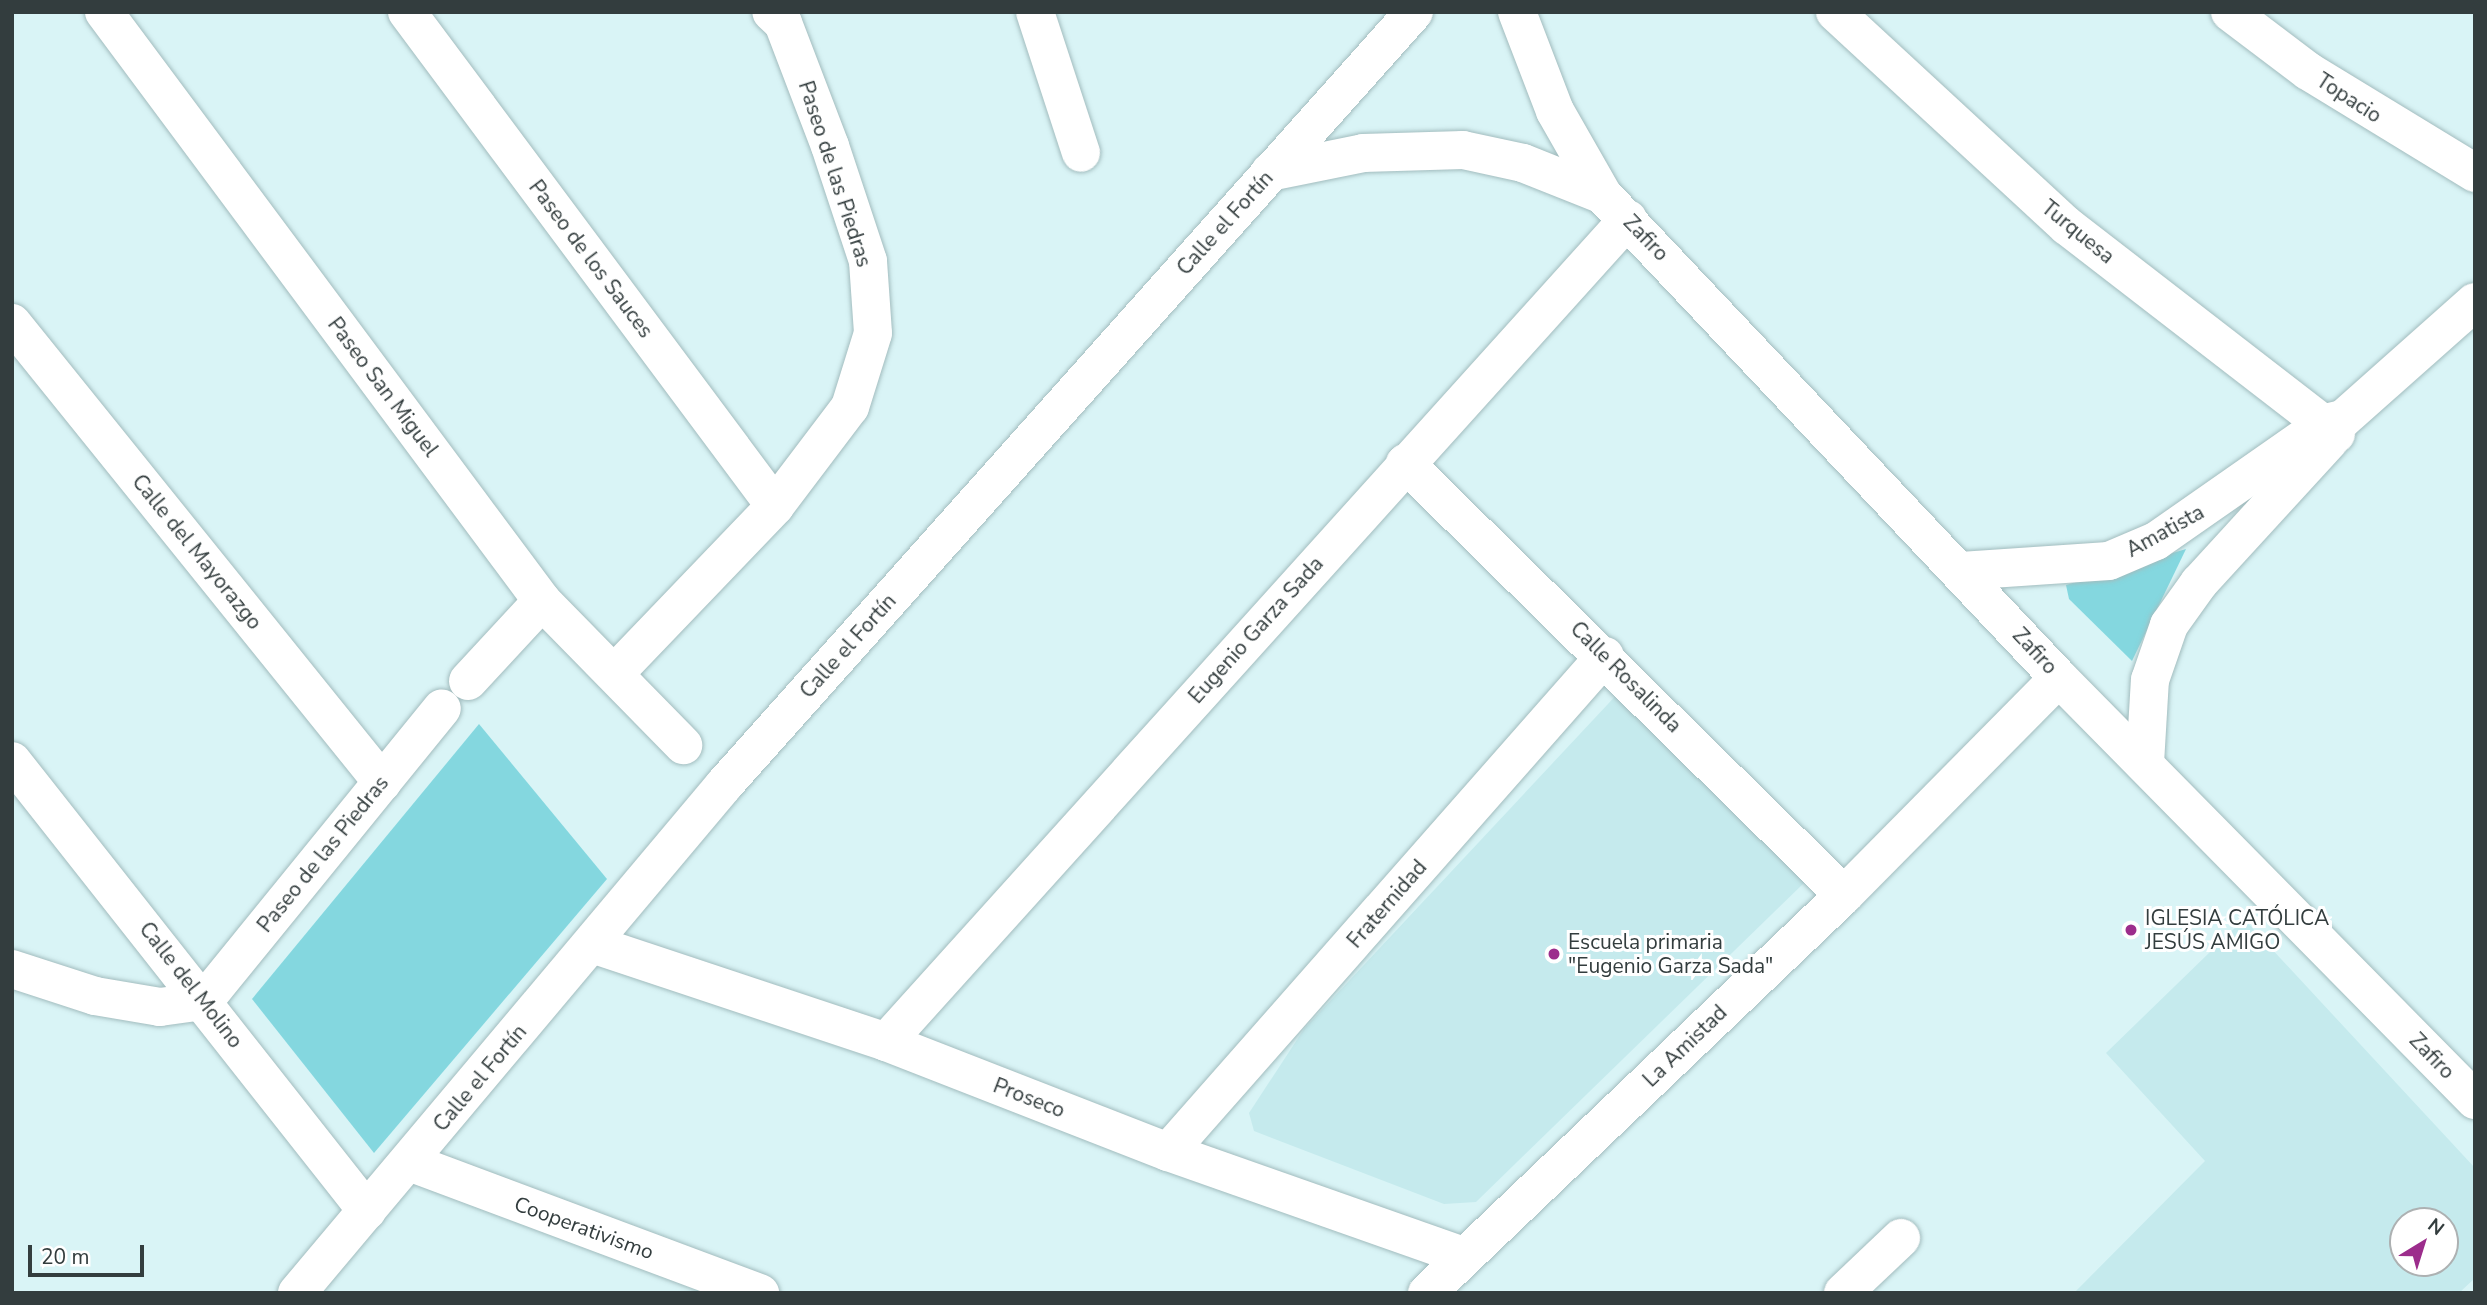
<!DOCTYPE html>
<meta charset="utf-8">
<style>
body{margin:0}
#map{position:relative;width:2487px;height:1305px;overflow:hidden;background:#d9f4f6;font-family:"Nunito Sans",sans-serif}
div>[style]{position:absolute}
.built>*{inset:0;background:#c5eaed}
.green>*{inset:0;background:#84d7df}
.roads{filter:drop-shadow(0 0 2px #a2bcbe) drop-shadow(0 0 2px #a2bcbe)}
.minor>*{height:38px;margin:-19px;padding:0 19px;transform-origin:19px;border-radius:19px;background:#fff}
.dots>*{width:19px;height:19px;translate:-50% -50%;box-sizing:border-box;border:4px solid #fff;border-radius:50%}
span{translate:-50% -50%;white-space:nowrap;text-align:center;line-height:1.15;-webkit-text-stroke:6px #fff;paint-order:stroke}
.street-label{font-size:21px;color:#333d3e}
.poi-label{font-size:21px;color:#333d3e}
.left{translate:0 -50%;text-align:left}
.frame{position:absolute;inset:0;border:14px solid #333d3e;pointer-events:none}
.north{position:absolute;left:2389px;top:1207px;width:70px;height:70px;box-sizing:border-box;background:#fff;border:2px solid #adb1b2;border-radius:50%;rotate:38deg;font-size:19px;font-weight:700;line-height:28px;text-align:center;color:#333d3e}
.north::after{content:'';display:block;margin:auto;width:24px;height:32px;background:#9c2d8c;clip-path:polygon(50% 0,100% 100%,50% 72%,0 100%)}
.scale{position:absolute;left:28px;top:1245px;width:116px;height:32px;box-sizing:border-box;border:4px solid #333d3e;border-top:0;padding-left:9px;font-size:21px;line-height:24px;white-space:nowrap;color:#333d3e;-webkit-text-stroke:5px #fff;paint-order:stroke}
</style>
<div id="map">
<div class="built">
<i style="clip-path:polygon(1622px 689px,1807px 880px,1476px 1202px,1444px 1204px,1254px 1131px,1249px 1113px,1304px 1029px)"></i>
<i style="clip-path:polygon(evenodd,2244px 919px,2475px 1168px,2475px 1278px,2459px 1293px,2074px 1293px,2205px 1161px,2106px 1053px,2244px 919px,2403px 1221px,2445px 1221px,2445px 1263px,2403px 1263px,2403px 1221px)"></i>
</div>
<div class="green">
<i style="clip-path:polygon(2186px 549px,2132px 661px,2069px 599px,2066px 585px)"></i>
<i style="clip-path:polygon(479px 724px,607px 879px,374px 1153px,252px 999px)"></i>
</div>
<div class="roads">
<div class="minor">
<i style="left:104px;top:12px;width:734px;rotate:53.36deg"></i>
<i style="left:542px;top:601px;width:202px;rotate:45.6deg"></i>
<i style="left:407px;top:12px;width:616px;rotate:53.32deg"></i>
<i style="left:1035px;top:12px;width:148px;rotate:71.9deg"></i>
<i style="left:1517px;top:12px;width:106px;rotate:69deg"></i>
<i style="left:1555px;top:111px;width:97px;rotate:60.3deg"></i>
<i style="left:1603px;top:195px;width:664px;rotate:46.65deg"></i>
<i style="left:2059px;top:678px;width:593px;rotate:45.41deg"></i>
<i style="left:1835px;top:12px;width:316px;rotate:42.7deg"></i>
<i style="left:2067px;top:226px;width:340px;rotate:37.7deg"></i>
<i style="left:2230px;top:12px;width:98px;rotate:37.1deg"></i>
<i style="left:2308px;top:71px;width:196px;rotate:31.4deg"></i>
<i style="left:1270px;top:172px;width:95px;rotate:-11.5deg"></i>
<i style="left:1363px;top:153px;width:100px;rotate:-1.7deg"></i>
<i style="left:1463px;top:150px;width:61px;rotate:12.2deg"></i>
<i style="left:1523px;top:163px;width:86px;rotate:21.8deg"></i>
<i style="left:12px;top:323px;width:590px;rotate:51.13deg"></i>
<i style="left:1405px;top:463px;width:616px;rotate:44.54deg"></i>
<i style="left:1961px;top:571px;width:148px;rotate:-3.9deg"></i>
<i style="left:2109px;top:561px;width:51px;rotate:-23.1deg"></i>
<i style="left:2156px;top:541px;width:206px;rotate:-34.9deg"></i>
<i style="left:2325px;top:423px;width:18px;rotate:-13deg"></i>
<i style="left:2343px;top:419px;width:176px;rotate:-41.6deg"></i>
<i style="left:616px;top:672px;width:230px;rotate:-46.2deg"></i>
<i style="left:775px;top:506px;width:124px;rotate:-52.9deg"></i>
<i style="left:850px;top:407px;width:77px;rotate:-72.7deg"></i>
<i style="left:873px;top:333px;width:72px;rotate:-94deg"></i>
<i style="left:868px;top:261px;width:121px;rotate:-108.3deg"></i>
<i style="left:830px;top:146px;width:132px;rotate:-110.9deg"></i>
<i style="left:783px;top:23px;width:16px;rotate:-137deg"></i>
<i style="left:468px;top:681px;width:109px;rotate:-47.2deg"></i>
<i style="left:12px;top:761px;width:573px;rotate:51.73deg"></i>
<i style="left:2145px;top:763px;width:83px;rotate:-86.6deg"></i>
<i style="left:2150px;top:680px;width:58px;rotate:-70.9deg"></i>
<i style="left:2169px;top:625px;width:52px;rotate:-54.5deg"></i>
<i style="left:2199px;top:583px;width:193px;rotate:-47.5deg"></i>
<i style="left:592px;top:944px;width:310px;rotate:18.4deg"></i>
<i style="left:886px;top:1042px;width:303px;rotate:21.3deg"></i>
<i style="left:1168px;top:1152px;width:314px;rotate:19.4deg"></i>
<i style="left:12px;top:969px;width:87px;rotate:18deg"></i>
<i style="left:95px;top:996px;width:66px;rotate:9.6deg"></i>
<i style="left:160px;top:1007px;width:44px;rotate:-7.8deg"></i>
<i style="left:204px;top:1001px;width:377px;rotate:-50.9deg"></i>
<i style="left:886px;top:1042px;width:1108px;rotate:-47.96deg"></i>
<i style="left:1168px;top:1152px;width:661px;rotate:-48.62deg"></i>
<i style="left:409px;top:1162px;width:375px;rotate:20.5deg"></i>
<i style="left:297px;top:1293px;width:664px;rotate:-49.95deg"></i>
<i style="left:724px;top:785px;width:1036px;rotate:-48.25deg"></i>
<i style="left:1427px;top:1293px;width:576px;rotate:-43.66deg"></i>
<i style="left:1844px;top:895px;width:305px;rotate:-45.3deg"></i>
<i style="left:1843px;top:1293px;width:80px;rotate:-43.5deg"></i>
</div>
</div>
<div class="dots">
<i style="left:2131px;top:930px;background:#9c2d8c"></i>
<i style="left:1554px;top:954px;background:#9c2d8c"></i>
</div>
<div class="street-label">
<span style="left:2349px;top:98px;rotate:33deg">Topacio</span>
<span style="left:835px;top:174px;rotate:72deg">Paseo de las Piedras</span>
<span style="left:1225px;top:223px;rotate:-48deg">Calle el Fortín</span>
<span style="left:2078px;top:232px;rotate:39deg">Turquesa</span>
<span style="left:1646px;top:238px;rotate:46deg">Zafiro</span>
<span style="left:591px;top:259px;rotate:53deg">Paseo de los Sauces</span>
<span style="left:383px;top:387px;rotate:53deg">Paseo San Miguel</span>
<span style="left:2165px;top:531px;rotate:-29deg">Amatista</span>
<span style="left:197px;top:552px;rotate:51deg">Calle del Mayorazgo</span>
<span style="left:1256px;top:630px;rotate:-48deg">Eugenio Garza Sada</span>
<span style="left:848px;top:646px;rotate:-48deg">Calle el Fortín</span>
<span style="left:2035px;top:651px;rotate:47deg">Zafiro</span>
<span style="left:1626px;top:677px;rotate:45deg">Calle Rosalinda</span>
<span style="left:323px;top:854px;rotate:-51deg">Paseo de las Piedras</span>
<span style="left:1387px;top:904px;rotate:-49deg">Fraternidad</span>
<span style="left:191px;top:985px;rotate:52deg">Calle del Molino</span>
<span style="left:1685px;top:1046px;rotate:-44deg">La Amistad</span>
<span style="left:2432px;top:1056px;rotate:46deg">Zafiro</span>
<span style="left:480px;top:1078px;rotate:-50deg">Calle el Fortín</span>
<span style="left:1029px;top:1098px;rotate:21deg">Proseco</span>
<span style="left:584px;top:1228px;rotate:20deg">Cooperativismo</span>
</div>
<div class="poi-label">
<span class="left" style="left:2145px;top:930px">IGLESIA CATÓLICA<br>JESÚS AMIGO</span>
<span class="left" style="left:1568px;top:954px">Escuela primaria<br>"Eugenio Garza Sada"</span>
</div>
<div class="frame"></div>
<div class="north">N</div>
<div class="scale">20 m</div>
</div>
